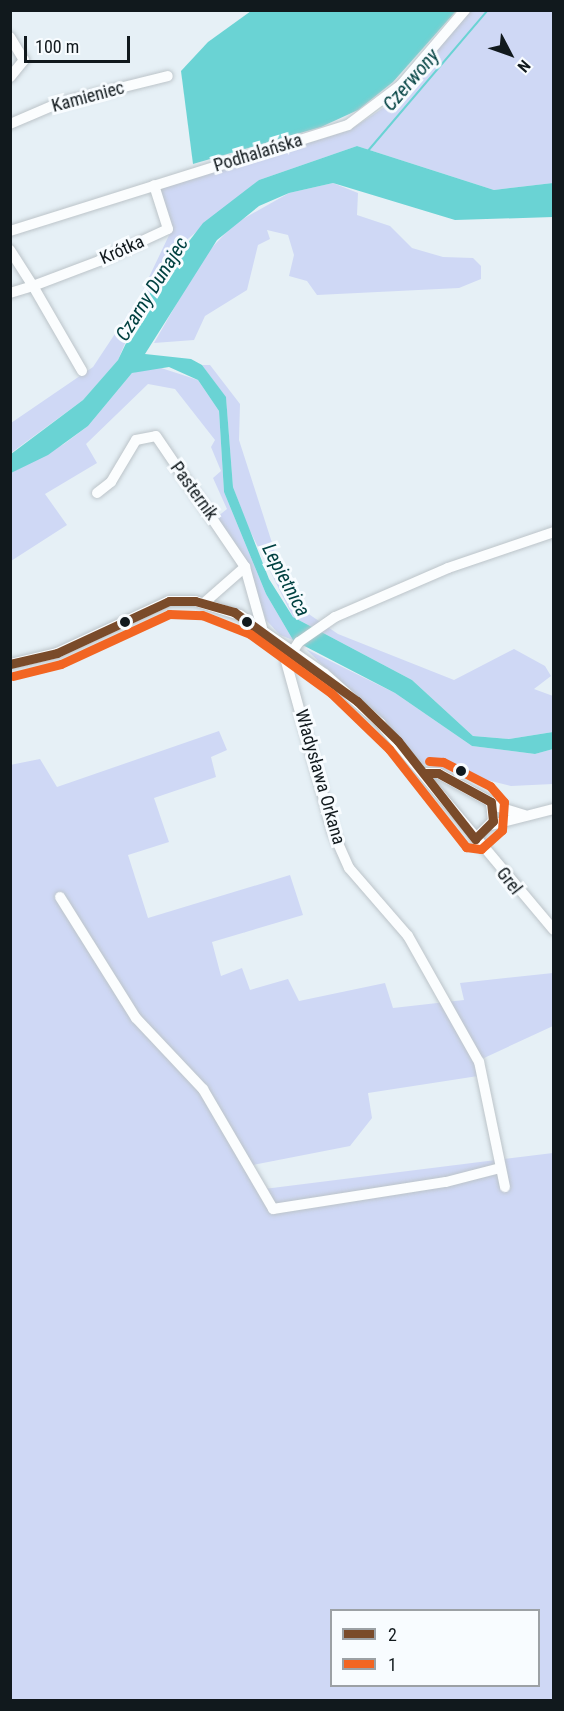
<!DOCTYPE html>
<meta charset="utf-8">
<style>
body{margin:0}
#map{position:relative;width:564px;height:1711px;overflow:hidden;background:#e6f0f6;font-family:"Roboto Condensed",sans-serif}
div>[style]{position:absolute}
.green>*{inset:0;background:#cfd8f5}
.water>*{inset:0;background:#6ad3d4}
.stream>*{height:2px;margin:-1px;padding:0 1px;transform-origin:1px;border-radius:1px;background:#6ad3d4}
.roads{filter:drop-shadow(0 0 2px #bcc4c9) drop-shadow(0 0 2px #bcc4c9)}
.minor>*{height:10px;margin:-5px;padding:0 5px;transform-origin:5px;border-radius:5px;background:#fbfdfe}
.bus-1>*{height:9px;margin:-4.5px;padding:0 4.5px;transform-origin:4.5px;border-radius:4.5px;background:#7a4b2a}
.bus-2>*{height:9px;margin:-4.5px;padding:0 4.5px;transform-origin:4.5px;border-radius:4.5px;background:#f26522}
.dots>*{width:16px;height:16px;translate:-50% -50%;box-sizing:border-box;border:3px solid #f8fcff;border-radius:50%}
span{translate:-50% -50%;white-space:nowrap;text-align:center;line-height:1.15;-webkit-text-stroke:6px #f8fcff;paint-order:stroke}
.street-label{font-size:18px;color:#11191d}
.water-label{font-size:20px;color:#004141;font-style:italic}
.frame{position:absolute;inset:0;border:12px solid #11191d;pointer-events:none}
.legend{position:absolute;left:330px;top:1609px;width:210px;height:78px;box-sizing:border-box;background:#f8fcff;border:2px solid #9ca1a5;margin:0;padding:8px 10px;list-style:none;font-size:18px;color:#11191d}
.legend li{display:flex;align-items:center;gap:12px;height:30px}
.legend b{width:30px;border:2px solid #9ca1a5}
.north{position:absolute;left:480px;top:24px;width:60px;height:60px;-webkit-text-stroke:4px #f8fcff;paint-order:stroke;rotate:131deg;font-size:16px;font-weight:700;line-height:24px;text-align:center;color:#11191d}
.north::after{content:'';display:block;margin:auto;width:21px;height:27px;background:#11191d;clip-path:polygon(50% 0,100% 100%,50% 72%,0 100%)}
.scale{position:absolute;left:24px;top:36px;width:106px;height:27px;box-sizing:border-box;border:3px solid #11191d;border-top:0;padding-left:8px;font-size:18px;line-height:21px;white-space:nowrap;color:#11191d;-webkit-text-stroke:4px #f8fcff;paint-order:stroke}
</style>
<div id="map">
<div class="green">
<i style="clip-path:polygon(471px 11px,553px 11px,553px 183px,494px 190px,357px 146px,259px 180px,183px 243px,137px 315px,118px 360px,83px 400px,11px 453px,11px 423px,93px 367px,140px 296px,172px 229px,160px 189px,350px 130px,386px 106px)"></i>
<i style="clip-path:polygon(333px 183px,358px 193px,357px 215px,390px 226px,412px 248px,443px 257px,473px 258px,481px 266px,481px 279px,459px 288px,317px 295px,307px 281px,289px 276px,294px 255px,288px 235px,267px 230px,270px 239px,258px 245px,247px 290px,205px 316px,194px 340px,154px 343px,204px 256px,234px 224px,289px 193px)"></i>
<i style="clip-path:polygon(202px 365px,210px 365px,240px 404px,239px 440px,291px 602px,338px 634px,454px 680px,514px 649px,545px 666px,551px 676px,534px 689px,553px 696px,553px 732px,509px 739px,473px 736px,412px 680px,293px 617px,248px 527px,233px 487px,226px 398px)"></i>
<i style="clip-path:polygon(155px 366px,198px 380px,219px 411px,224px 492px,266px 594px,293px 640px,280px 635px,266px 620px,250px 575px,217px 517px,227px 509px,213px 478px,221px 471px,211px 447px,215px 440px,175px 389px,148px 384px,86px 444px,97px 463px,45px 494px,67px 525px,11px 561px,11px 473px,64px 444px,88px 426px,132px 373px)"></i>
<i style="clip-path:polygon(306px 649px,395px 693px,472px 746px,535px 754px,553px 749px,553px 784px,511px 786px,423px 764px)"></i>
<i style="clip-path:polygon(evenodd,219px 731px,227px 750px,211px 757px,216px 777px,154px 798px,169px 842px,128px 855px,148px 918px,290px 875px,303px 915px,212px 942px,221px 976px,242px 968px,250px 990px,288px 979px,299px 1001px,385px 983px,393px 1008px,464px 1000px,460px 983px,553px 973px,553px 1026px,484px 1058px,478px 1076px,368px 1093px,372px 1118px,350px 1146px,253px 1165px,264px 1189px,553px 1153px,553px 1700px,11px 1700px,10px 765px,40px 759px,57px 787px,219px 731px,332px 1610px,538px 1610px,538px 1686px,332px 1686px,332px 1610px)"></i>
</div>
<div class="water">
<i style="clip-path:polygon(251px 11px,456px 11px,393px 82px,358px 110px,321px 127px,193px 164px,181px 71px,208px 42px)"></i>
<i style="clip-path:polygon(357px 146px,494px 190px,553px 183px,553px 217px,455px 220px,333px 183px,289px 193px,259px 206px,217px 240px,145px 354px,191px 359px,202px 365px,226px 397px,233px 487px,269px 579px,293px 617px,412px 680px,473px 736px,509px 739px,553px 732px,553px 749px,535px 754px,472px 746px,395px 693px,293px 640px,266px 594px,224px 492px,219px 411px,198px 380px,169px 367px,132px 373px,88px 426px,48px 455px,11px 473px,11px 454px,83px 400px,118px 360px,151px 291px,203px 223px,259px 180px)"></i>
</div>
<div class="stream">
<i style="left:367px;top:152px;width:187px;rotate:-49.6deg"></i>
</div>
<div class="roads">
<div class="minor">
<i style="left:10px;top:37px;width:27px;rotate:59deg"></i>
<i style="left:24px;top:60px;width:22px;rotate:129deg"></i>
<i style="left:10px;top:124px;width:53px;rotate:-23.2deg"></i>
<i style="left:59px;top:103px;width:112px;rotate:-13.9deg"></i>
<i style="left:10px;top:231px;width:354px;rotate:-17.4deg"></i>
<i style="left:348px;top:125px;width:66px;rotate:-37deg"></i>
<i style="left:401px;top:85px;width:99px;rotate:-49.5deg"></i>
<i style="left:10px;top:250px;width:43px;rotate:57.4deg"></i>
<i style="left:33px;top:286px;width:71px;rotate:-20.7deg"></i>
<i style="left:99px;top:261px;width:76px;rotate:-24.9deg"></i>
<i style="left:168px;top:229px;width:46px;rotate:-107.7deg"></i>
<i style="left:10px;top:293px;width:24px;rotate:-17deg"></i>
<i style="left:33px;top:286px;width:98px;rotate:60deg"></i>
<i style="left:97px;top:493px;width:18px;rotate:-38deg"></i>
<i style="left:111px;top:482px;width:49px;rotate:-59.2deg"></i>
<i style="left:136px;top:440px;width:20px;rotate:-11deg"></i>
<i style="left:156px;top:436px;width:158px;rotate:55.8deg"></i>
<i style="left:245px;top:567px;width:63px;rotate:74.4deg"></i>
<i style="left:204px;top:603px;width:55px;rotate:-41.3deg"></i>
<i style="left:10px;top:664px;width:48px;rotate:-13.2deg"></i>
<i style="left:57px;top:653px;width:123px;rotate:-24.9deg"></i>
<i style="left:169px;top:601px;width:26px"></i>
<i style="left:195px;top:601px;width:47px;rotate:17.3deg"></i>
<i style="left:240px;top:615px;width:103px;rotate:34.8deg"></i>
<i style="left:325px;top:674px;width:74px;rotate:41.7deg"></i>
<i style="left:380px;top:723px;width:270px;rotate:50deg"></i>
<i style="left:424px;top:773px;width:14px"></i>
<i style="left:438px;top:773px;width:60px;rotate:28.7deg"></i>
<i style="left:491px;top:802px;width:19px;rotate:84deg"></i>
<i style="left:493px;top:821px;width:25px;rotate:135deg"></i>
<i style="left:492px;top:805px;width:34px;rotate:17deg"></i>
<i style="left:491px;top:825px;width:65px;rotate:-14.3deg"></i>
<i style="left:60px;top:897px;width:143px;rotate:57.9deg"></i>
<i style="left:136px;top:1018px;width:98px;rotate:46.7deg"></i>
<i style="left:203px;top:1089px;width:139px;rotate:59.7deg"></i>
<i style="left:273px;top:1209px;width:175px;rotate:-8.9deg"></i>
<i style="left:446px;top:1182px;width:56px;rotate:-14.5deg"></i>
<i style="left:505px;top:1187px;width:128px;rotate:-101.7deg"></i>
<i style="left:479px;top:1062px;width:145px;rotate:-119.4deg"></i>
<i style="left:408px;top:936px;width:90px;rotate:-130.9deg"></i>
<i style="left:349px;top:868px;width:39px;rotate:-114deg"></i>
<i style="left:333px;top:832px;width:177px;rotate:-105.4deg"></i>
<i style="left:286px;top:661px;width:23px;rotate:-56deg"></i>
<i style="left:299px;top:642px;width:44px;rotate:-34.8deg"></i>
<i style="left:335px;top:617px;width:123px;rotate:-23.4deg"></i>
<i style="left:448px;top:568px;width:112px;rotate:-18.8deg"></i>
</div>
</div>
<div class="bus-1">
<i style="left:10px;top:664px;width:48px;rotate:-13.2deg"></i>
<i style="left:57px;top:653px;width:123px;rotate:-24.9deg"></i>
<i style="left:169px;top:601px;width:26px"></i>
<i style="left:195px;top:601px;width:41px;rotate:15.8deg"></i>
<i style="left:234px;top:612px;width:152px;rotate:35.9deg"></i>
<i style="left:357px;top:701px;width:57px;rotate:44.3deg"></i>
<i style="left:398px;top:741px;width:125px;rotate:51.8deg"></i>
<i style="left:424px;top:773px;width:14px"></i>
<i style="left:438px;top:773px;width:60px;rotate:28.7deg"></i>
<i style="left:491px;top:802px;width:19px;rotate:84deg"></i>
<i style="left:493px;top:821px;width:25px;rotate:135deg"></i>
</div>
<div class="bus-2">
<i style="left:13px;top:676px;width:49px;rotate:-14deg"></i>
<i style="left:61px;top:664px;width:119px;rotate:-24.8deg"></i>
<i style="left:169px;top:614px;width:33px;rotate:2deg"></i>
<i style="left:202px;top:615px;width:52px;rotate:21.6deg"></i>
<i style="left:250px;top:634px;width:100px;rotate:36.1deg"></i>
<i style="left:331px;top:693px;width:81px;rotate:44deg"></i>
<i style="left:389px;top:749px;width:125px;rotate:51.8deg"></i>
<i style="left:466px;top:847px;width:15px;rotate:8deg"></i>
<i style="left:481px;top:849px;width:28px;rotate:-42deg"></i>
<i style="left:502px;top:830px;width:28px;rotate:-86deg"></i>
<i style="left:504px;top:802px;width:21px;rotate:-131deg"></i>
<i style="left:490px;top:786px;width:53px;rotate:-152.9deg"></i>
<i style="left:443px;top:762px;width:14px;rotate:-176deg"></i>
</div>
<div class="dots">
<i style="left:125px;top:622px;background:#11191d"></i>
<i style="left:247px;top:622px;background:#11191d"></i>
<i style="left:461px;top:771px;background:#11191d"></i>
</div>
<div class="street-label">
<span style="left:88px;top:97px;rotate:-15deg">Kamieniec</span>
<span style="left:258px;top:153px;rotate:-17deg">Podhalańska</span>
<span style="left:122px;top:250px;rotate:-24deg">Krótka</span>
<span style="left:194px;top:491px;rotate:54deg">Pasternik</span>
<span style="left:320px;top:777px;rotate:74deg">Władysława Orkana</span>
<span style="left:509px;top:881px;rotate:52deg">Grel</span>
</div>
<div class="water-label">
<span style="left:411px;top:80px;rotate:-49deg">Czerwony</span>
<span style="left:152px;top:289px;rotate:-58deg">Czarny Dunajec</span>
<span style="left:286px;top:580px;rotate:62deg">Lepietnica</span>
</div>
<div class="frame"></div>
<ul class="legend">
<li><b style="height:8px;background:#7a4b2a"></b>2</li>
<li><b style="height:8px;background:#f26522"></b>1</li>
</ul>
<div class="north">N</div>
<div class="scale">100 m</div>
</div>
